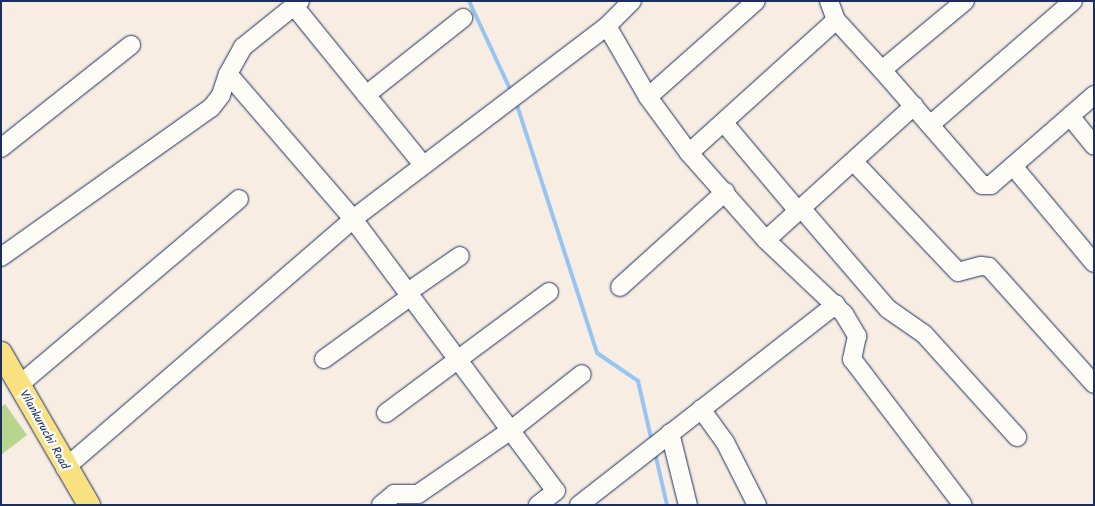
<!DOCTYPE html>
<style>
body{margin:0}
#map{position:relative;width:1095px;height:506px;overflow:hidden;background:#f7ede3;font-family:Kalam,sans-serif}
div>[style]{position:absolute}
.green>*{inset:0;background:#b9d58d}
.stream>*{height:4px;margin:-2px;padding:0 2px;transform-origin:2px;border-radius:2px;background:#96c5f1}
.roads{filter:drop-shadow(0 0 1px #1b2f5e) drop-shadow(0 0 1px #1b2f5e)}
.minor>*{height:18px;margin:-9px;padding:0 9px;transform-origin:9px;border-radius:9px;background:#fdfcf7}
.major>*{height:22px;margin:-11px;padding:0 11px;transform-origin:11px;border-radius:11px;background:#f9e181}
span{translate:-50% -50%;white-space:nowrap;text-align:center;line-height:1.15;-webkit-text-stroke:5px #fdfcf7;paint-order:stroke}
.street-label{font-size:12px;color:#1b2f5e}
.frame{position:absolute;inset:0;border:2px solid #1b2f5e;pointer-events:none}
</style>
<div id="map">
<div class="green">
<i style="clip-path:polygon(5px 404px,27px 435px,1px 455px,1px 407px)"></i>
</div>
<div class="stream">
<i style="left:469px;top:1px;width:99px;rotate:65deg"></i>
<i style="left:516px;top:102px;width:264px;rotate:72.1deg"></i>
<i style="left:597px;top:353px;width:50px;rotate:34.3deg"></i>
<i style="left:638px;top:381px;width:63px;rotate:77.1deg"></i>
<i style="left:655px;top:453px;width:53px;rotate:77deg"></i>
</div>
<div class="roads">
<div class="minor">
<i style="left:300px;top:1px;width:8px;rotate:140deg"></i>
<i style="left:294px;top:6px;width:205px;rotate:50.9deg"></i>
<i style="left:632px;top:1px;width:35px;rotate:135deg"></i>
<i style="left:607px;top:26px;width:82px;rotate:60deg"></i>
<i style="left:648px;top:97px;width:69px;rotate:53.8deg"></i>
<i style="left:689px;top:153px;width:116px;rotate:48.5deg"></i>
<i style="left:766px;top:240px;width:200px;rotate:-42.2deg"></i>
<i style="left:829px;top:1px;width:20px;rotate:70deg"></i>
<i style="left:965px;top:1px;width:108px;rotate:140.3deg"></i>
<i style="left:882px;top:70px;width:152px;rotate:49deg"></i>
<i style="left:982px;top:185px;width:9px"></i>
<i style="left:991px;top:185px;width:137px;rotate:-41.1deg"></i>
<i style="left:228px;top:74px;width:31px;rotate:-61deg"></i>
<i style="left:243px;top:47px;width:65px;rotate:-38.8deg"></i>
<i style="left:366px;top:95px;width:124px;rotate:-38.4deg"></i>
<i style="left:648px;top:97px;width:144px;rotate:-41.6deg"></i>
<i style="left:1070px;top:116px;width:38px;rotate:51deg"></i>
<i style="left:724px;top:123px;width:116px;rotate:49.9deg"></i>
<i style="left:930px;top:125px;width:189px;rotate:-40.9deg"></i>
<i style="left:1px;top:148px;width:166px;rotate:-38.4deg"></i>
<i style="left:689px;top:153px;width:198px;rotate:-42.1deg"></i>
<i style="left:836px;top:20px;width:68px;rotate:47.4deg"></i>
<i style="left:854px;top:162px;width:151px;rotate:46.6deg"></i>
<i style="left:958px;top:272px;width:24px;rotate:-15deg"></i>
<i style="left:981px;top:266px;width:8px;rotate:7deg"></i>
<i style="left:989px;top:267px;width:157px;rotate:48.1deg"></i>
<i style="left:1013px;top:166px;width:126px;rotate:50.1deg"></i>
<i style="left:802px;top:209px;width:132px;rotate:49.3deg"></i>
<i style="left:888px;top:309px;width:44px;rotate:34.8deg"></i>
<i style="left:924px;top:334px;width:139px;rotate:47.9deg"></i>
<i style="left:766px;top:240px;width:108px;rotate:43.5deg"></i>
<i style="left:844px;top:314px;width:26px;rotate:59deg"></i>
<i style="left:857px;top:336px;width:24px;rotate:102deg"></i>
<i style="left:852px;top:359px;width:183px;rotate:52.8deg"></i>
<i style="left:1px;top:257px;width:257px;rotate:-35.4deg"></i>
<i style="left:211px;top:108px;width:16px;rotate:-52deg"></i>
<i style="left:221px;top:95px;width:22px;rotate:-72deg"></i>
<i style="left:228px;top:74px;width:191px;rotate:49.2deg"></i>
<i style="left:353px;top:219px;width:339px;rotate:53.3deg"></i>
<i style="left:556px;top:491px;width:23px;rotate:142deg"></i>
<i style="left:620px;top:287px;width:142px;rotate:-42.1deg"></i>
<i style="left:408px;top:292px;width:63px;rotate:-34.7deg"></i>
<i style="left:324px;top:359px;width:107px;rotate:-35.9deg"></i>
<i style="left:19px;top:385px;width:288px;rotate:-40.2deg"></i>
<i style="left:701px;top:409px;width:41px;rotate:54deg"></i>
<i style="left:725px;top:442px;width:71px;rotate:63.1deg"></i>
<i style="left:386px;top:413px;width:203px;rotate:-36.6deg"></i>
<i style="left:670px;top:433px;width:74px;rotate:76deg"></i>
<i style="left:65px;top:468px;width:381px;rotate:-40.8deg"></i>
<i style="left:353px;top:219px;width:319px;rotate:-37.2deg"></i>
<i style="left:381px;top:505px;width:17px;rotate:-40deg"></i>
<i style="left:394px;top:494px;width:24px"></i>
<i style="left:418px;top:494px;width:113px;rotate:-34.5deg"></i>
<i style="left:511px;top:430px;width:90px;rotate:-38.3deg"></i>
<i style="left:579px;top:505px;width:326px;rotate:-38deg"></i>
</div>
<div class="major">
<i style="left:1px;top:353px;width:176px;rotate:59.9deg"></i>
</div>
</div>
<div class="street-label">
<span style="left:44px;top:430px;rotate:61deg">Vilankuruchi Road</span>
</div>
<div class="frame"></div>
</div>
